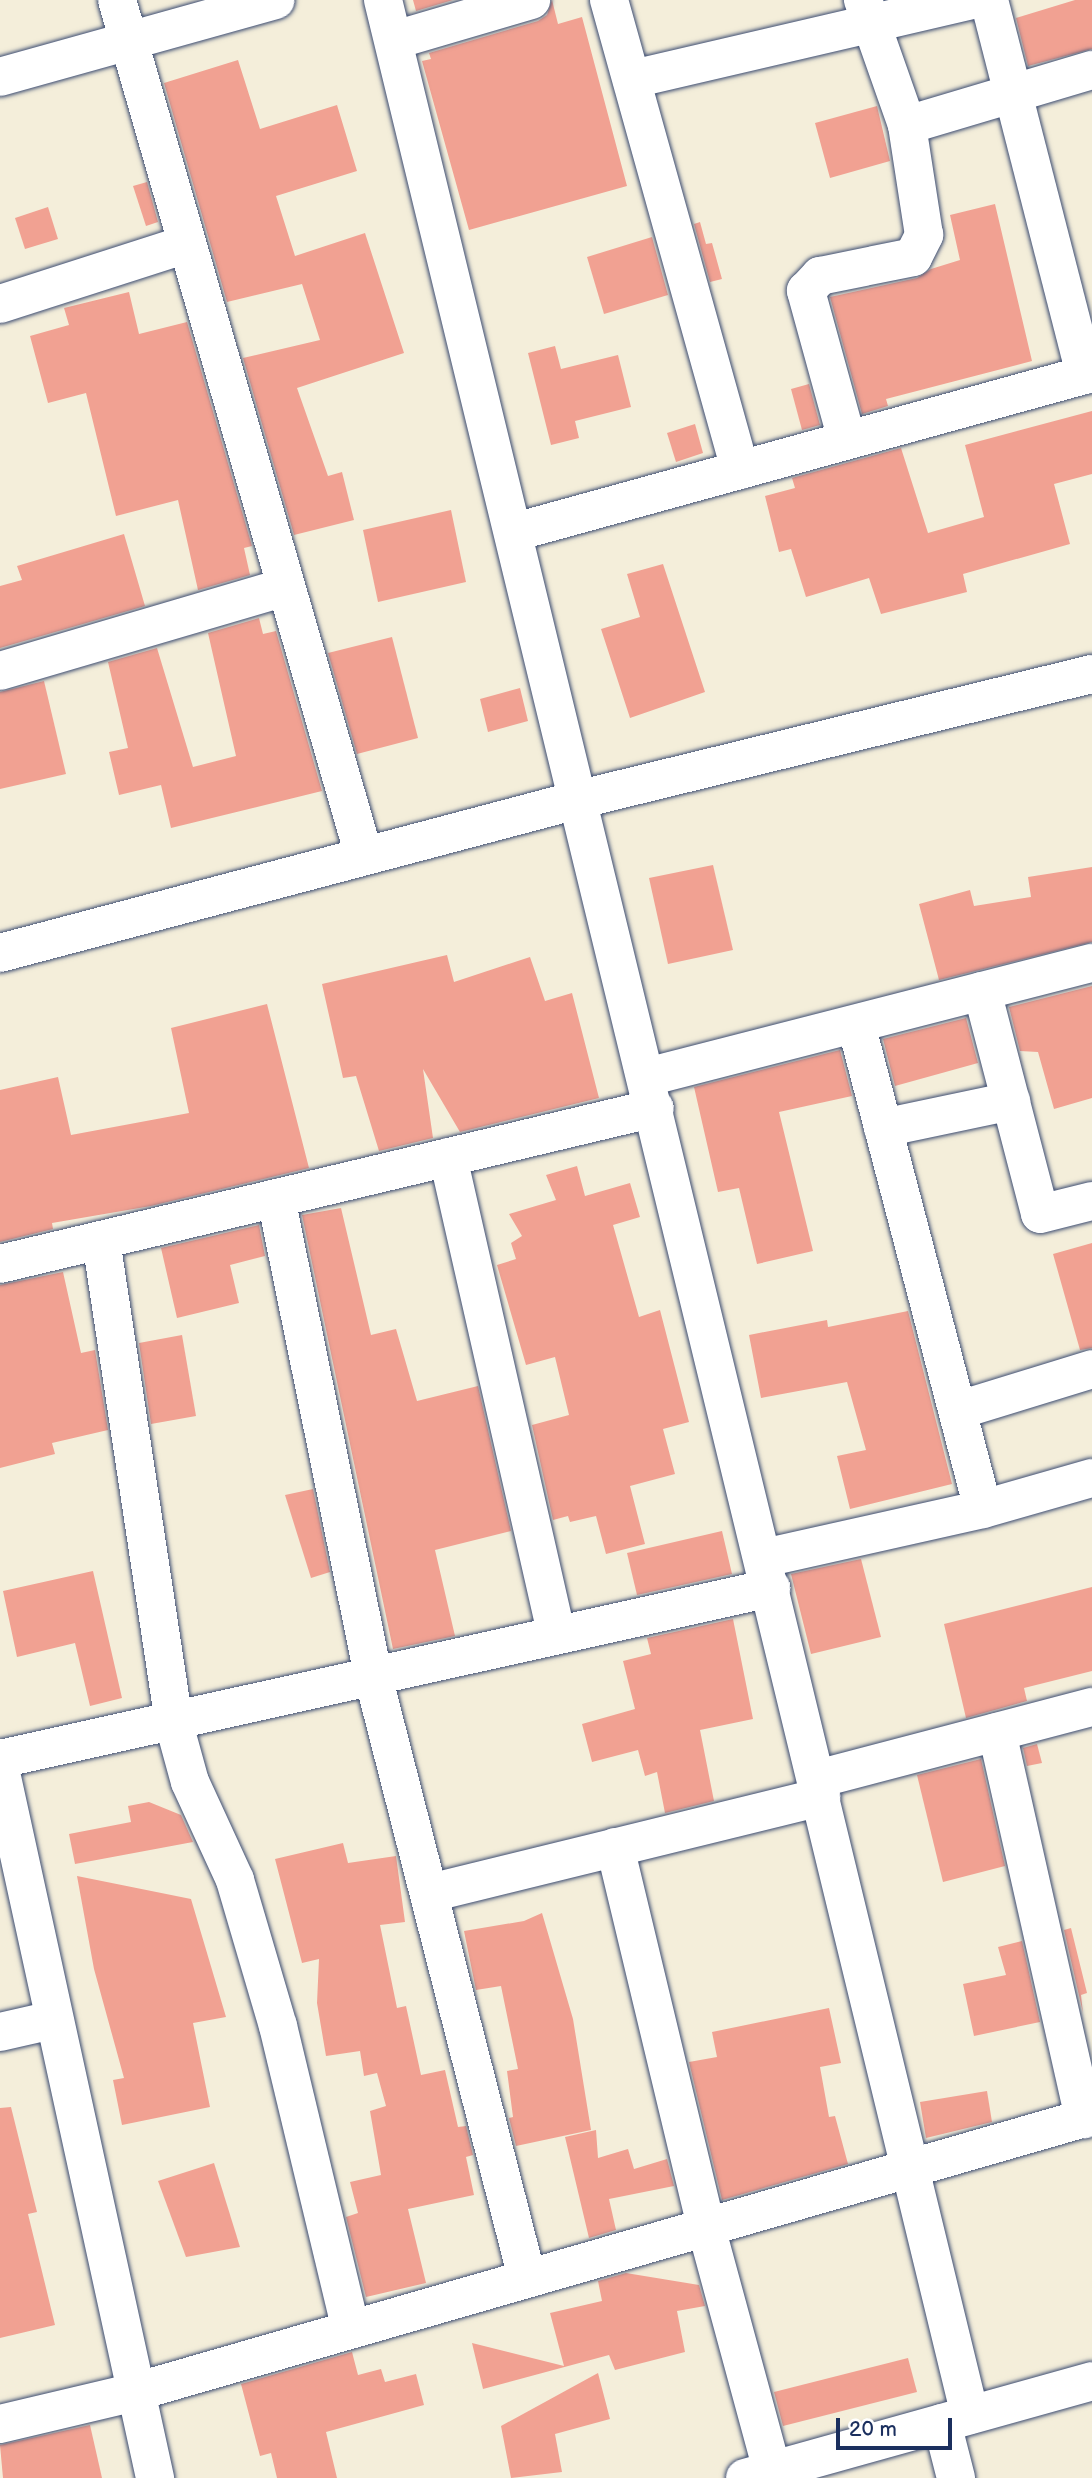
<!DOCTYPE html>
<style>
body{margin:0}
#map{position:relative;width:1092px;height:2478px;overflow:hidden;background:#f4eeda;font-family:"Balsamiq Sans",sans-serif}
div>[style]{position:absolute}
.building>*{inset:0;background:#f1a192}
.roads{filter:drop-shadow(0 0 2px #3c4c71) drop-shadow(0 0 2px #3c4c71)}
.minor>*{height:38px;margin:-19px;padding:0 19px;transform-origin:19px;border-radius:19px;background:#fff}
span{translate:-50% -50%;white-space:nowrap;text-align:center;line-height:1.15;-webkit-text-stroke:5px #fff;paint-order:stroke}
.scale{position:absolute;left:836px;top:2418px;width:116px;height:32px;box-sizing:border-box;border:4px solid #1b2f5e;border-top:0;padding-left:9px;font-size:21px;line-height:24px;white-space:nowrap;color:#1b2f5e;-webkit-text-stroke:5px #fff;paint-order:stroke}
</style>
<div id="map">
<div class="building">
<i style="clip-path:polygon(413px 0,453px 0,416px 11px)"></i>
<i style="clip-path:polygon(552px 0,558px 24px,582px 17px,627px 186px,469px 230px,422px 61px,431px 59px,429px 53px,538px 21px,547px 15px)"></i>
<i style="clip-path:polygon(1075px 0,1092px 0,1092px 49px,1028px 66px,1016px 18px)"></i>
<i style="clip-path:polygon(238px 60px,260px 129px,337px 105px,357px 171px,276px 196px,295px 256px,365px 233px,404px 353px,297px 388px,328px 476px,342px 472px,354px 520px,294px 535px,243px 358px,320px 340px,302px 284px,227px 302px,164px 83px)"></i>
<i style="clip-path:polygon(877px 106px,890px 161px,830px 178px,815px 123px)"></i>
<i style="clip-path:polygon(147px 182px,158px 222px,146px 226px,133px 186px)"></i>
<i style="clip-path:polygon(995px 204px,1032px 361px,886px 399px,888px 406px,862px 414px,830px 297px,917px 278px,931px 269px,960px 260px,950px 215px)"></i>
<i style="clip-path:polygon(48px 207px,58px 239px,25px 249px,15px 218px)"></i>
<i style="clip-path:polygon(700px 222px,706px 244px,712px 243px,722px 279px,710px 282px,694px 224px)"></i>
<i style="clip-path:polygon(652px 237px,668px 295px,604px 314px,587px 257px)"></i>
<i style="clip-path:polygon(129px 292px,139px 334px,187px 322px,252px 546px,244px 548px,250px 575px,198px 590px,178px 500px,116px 516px,86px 393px,48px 403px,30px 336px,69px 325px,64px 308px)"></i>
<i style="clip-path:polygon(555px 346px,561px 369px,618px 355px,631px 407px,575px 421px,579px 438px,551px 445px,528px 353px)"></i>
<i style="clip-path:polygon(809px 384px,820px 425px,802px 430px,791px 389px)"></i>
<i style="clip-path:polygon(1092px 411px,1092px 474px,1054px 484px,1070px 544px,963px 574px,967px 592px,881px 614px,869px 578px,806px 597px,791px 549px,779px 552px,765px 496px,795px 488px,792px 478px,901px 448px,928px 533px,984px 517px,965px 445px)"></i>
<i style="clip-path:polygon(695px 424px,703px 453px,676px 462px,667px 433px)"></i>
<i style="clip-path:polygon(451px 510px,466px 582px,378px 602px,363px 530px)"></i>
<i style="clip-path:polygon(124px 534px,145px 606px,0 648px,0 586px,22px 580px,17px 566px)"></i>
<i style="clip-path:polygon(663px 564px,705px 692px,630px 718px,601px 629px,640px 617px,627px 574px)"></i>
<i style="clip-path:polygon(259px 618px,263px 634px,276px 631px,322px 791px,171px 828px,161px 785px,119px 795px,109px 752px,128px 748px,108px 662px,157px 648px,193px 767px,236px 756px,208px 633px)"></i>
<i style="clip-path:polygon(392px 637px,418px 738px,357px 754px,328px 653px)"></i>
<i style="clip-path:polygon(44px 681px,66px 774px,0 789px,0 692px)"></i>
<i style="clip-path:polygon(520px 688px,528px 721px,488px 732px,480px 699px)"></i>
<i style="clip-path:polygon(713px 865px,733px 950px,668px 964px,649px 878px)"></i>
<i style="clip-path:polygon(1092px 867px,1092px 942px,939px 980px,919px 904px,970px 890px,974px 906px,1031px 897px,1028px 877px)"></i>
<i style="clip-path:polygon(447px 955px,454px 982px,530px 957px,545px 1001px,572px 993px,599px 1098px,460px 1132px,423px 1069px,433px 1138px,379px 1151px,356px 1076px,343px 1078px,322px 984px)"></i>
<i style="clip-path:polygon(1092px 986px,1092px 1098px,1054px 1109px,1038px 1052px,1020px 1051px,1009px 1007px)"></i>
<i style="clip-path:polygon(267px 1004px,309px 1168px,151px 1206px,52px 1223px,53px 1229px,0 1242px,0 1090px,58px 1077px,71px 1135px,189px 1113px,171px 1028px)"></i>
<i style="clip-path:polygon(966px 1018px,978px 1063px,895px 1086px,883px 1039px)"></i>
<i style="clip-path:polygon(840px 1050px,852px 1096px,779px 1112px,813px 1251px,757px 1264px,739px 1188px,718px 1192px,694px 1087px)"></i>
<i style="clip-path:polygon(577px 1166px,585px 1196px,630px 1183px,640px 1217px,613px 1225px,639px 1317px,660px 1310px,689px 1422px,663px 1429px,675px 1474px,630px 1486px,645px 1544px,606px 1554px,596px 1516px,570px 1522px,568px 1516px,553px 1520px,532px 1425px,569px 1415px,555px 1357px,526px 1365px,497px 1265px,516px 1259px,511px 1243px,522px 1236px,509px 1214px,556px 1200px,546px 1175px)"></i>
<i style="clip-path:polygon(341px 1208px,371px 1335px,396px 1329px,417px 1401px,478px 1386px,511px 1531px,435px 1550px,455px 1636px,393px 1649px,302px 1215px)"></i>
<i style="clip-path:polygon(259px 1225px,265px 1256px,230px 1265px,239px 1303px,177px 1318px,161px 1248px)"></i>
<i style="clip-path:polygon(1092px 1243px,1092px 1348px,1080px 1350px,1053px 1254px)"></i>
<i style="clip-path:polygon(63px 1272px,81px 1353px,95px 1350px,108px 1430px,52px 1443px,55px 1454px,0 1468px,0 1285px)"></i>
<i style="clip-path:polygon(908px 1311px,952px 1484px,850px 1509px,837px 1456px,866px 1450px,847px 1382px,761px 1398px,749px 1335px,827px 1320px,828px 1327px)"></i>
<i style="clip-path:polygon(182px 1335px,196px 1416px,151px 1424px,139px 1343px)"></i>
<i style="clip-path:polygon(313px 1489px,330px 1572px,311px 1578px,285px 1495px)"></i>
<i style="clip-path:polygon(722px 1531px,732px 1574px,637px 1595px,627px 1553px)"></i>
<i style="clip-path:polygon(861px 1559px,881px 1637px,811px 1654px,791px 1574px)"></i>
<i style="clip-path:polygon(93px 1571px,122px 1698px,90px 1706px,75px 1643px,17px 1657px,3px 1591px)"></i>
<i style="clip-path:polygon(1092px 1587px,1092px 1671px,1024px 1688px,1027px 1701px,966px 1718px,944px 1624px)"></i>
<i style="clip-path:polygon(733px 1619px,753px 1719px,700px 1730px,714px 1801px,665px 1813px,657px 1772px,645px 1776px,638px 1750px,592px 1762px,582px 1724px,635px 1709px,623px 1661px,651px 1654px,647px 1638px)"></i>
<i style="clip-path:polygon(1037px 1744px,1042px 1763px,1027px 1766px,1023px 1748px)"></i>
<i style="clip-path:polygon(981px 1759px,1005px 1866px,943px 1882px,917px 1775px)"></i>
<i style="clip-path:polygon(149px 1802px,181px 1815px,193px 1842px,75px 1864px,69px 1834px,131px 1822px,128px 1806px)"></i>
<i style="clip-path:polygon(343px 1843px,348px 1863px,396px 1856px,405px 1922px,380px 1925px,397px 2008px,406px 2006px,421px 2075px,445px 2070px,458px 2127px,466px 2126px,473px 2155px,466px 2157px,474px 2195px,408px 2209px,426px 2283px,366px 2297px,346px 2217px,358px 2213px,350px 2182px,381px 2175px,370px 2111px,386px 2106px,377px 2073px,364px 2076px,360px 2051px,326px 2056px,317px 2003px,319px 1959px,302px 1963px,275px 1859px)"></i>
<i style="clip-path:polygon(77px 1876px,191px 1899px,226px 2017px,193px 2023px,210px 2107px,122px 2125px,113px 2080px,124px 2078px,94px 1969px)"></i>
<i style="clip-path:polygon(542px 1913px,573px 2019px,591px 2130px,516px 2146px,509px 2118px,513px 2117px,507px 2071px,518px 2069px,501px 1986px,476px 1990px,464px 1931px,524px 1921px)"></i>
<i style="clip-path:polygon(1071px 1928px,1087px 1993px,1081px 1995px,1083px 2013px,1064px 1930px)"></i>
<i style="clip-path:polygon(1022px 1941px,1040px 2022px,974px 2036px,963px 1984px,1006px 1975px,998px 1947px)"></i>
<i style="clip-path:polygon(829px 2008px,841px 2063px,820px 2067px,829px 2117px,835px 2116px,848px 2164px,722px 2200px,689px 2062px,717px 2057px,712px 2032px)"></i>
<i style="clip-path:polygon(987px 2091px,992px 2122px,926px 2138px,920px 2102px)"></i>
<i style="clip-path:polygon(11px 2107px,37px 2212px,28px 2214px,55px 2325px,0 2338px,0 2108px)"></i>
<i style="clip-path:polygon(596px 2130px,598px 2158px,628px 2149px,634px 2169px,667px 2159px,674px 2186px,609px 2199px,616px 2230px,589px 2238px,565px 2137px)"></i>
<i style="clip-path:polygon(214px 2163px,240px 2247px,186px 2257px,158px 2181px)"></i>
<i style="clip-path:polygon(626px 2273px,699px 2285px,705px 2306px,677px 2311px,685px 2352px,615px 2370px,609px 2355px,483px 2389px,472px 2343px,564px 2366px,550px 2313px,602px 2301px,598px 2281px)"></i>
<i style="clip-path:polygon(352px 2352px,358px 2375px,381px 2369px,385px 2382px,416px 2374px,424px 2405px,326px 2432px,337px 2478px,277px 2478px,271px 2453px,260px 2456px,241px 2384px)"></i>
<i style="clip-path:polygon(908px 2358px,917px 2392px,783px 2426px,774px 2392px)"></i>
<i style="clip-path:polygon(598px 2373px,610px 2419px,555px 2434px,562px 2472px,511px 2478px,501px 2426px)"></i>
<i style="clip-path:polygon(90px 2425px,102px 2478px,3px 2478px,0 2445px)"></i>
</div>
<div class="roads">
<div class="minor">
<i style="left:117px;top:0;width:891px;rotate:73.9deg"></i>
<i style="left:383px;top:0;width:2485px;rotate:76.34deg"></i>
<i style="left:609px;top:0;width:488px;rotate:74.4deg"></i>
<i style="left:989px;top:0;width:387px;rotate:75.6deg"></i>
<i style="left:395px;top:40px;width:142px;rotate:-16.4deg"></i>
<i style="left:0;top:77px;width:286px;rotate:-15.6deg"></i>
<i style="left:633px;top:79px;width:348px;rotate:-13.1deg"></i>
<i style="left:907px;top:125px;width:193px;rotate:-16.6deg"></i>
<i style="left:0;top:304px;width:196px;rotate:-17.8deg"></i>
<i style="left:847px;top:440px;width:155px;rotate:-105.4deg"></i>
<i style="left:806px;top:291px;width:21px;rotate:-47deg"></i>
<i style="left:820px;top:276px;width:95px;rotate:-11.5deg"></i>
<i style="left:913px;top:257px;width:25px;rotate:-63deg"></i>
<i style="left:924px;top:235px;width:111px;rotate:-98.8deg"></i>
<i style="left:907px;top:125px;width:133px;rotate:-109.4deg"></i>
<i style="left:515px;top:532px;width:599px;rotate:-15.41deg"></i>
<i style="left:0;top:671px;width:298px;rotate:-16.4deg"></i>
<i style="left:0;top:953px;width:601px;rotate:-14.85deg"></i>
<i style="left:581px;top:799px;width:526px;rotate:-13.75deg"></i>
<i style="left:982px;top:991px;width:230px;rotate:75.4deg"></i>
<i style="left:1040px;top:1214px;width:54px;rotate:-14deg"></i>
<i style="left:856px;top:1024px;width:501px;rotate:75.33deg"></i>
<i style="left:647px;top:1077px;width:459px;rotate:-14.4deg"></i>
<i style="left:883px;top:1128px;width:131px;rotate:-11.9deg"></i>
<i style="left:448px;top:1157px;width:490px;rotate:77.2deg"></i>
<i style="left:276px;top:1198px;width:488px;rotate:78.5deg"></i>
<i style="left:373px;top:1676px;width:621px;rotate:75.65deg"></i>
<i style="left:101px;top:1240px;width:489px;rotate:81.4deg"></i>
<i style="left:174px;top:1724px;width:60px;rotate:74.6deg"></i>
<i style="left:190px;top:1782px;width:108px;rotate:65.3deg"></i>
<i style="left:235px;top:1880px;width:152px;rotate:73.6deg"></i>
<i style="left:278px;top:2026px;width:312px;rotate:76.5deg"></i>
<i style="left:0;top:1264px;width:673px;rotate:-13.4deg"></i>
<i style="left:959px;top:1410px;width:139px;rotate:-17.1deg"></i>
<i style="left:764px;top:1558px;width:224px;rotate:-12.6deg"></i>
<i style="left:983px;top:1509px;width:113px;rotate:-15.9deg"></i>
<i style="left:997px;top:1732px;width:397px;rotate:77.3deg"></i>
<i style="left:0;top:1759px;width:790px;rotate:-12.51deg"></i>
<i style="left:0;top:1768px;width:727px;rotate:77.68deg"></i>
<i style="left:817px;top:1779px;width:284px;rotate:-14.7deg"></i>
<i style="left:615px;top:1847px;width:391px;rotate:76.5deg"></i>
<i style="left:706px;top:2227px;width:252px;rotate:74.8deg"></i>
<i style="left:430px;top:1893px;width:403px;rotate:-13.8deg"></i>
<i style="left:0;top:2032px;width:54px;rotate:-12.8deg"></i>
<i style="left:942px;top:2423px;width:57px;rotate:75.7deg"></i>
<i style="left:0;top:2424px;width:139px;rotate:-13.3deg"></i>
<i style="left:135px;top:2392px;width:996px;rotate:-16.09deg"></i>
<i style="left:745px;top:2478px;width:360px;rotate:-15.6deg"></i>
</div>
</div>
<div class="scale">20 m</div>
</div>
